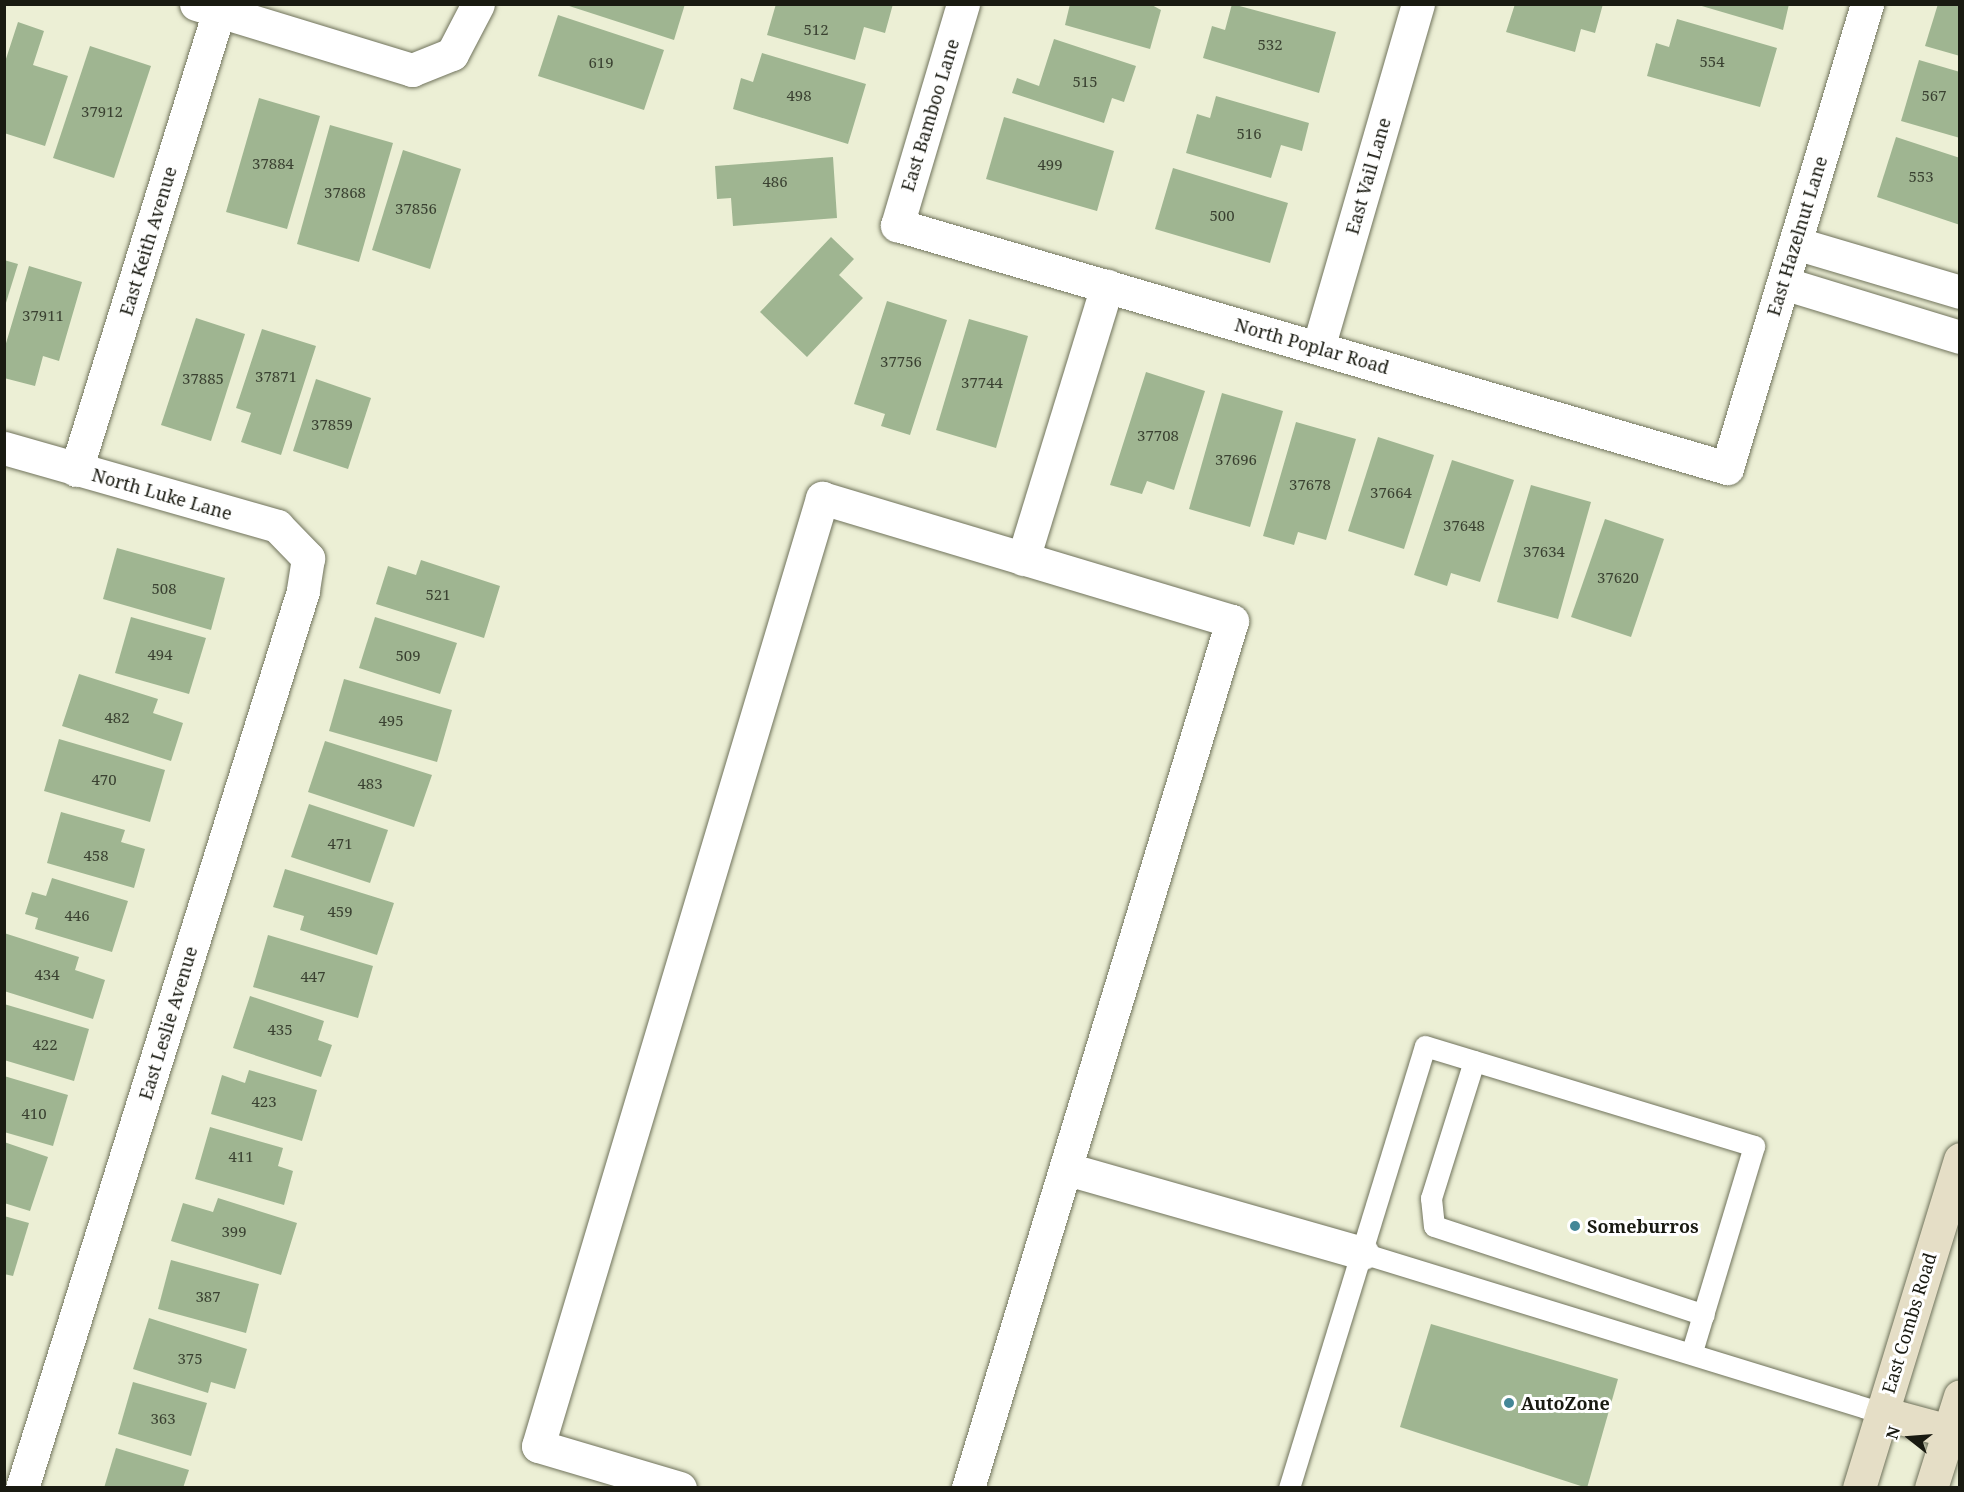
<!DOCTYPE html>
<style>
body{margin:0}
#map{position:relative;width:1964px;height:1492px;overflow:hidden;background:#ecefd5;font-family:"Noto Serif",serif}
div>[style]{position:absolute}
.building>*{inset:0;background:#9fb591}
.roads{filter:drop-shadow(0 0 2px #70735c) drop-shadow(0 0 2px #70735c)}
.service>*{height:21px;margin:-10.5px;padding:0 10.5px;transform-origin:10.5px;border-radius:10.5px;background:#fff}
.minor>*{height:33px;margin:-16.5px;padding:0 16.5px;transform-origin:16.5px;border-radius:16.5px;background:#fff}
.secondary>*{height:33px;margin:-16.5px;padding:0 16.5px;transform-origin:16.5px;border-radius:16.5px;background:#e5dec6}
.dots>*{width:16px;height:16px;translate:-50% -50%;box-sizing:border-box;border:3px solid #fff;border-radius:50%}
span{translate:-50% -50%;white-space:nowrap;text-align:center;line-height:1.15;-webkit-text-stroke:6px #fff;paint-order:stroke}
.number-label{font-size:15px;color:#3a4131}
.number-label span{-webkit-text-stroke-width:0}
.street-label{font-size:18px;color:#191a11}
.poi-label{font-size:18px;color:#191a11;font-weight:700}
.left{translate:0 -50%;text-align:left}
.frame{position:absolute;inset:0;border:6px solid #191a11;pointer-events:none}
.north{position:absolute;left:1880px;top:1408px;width:60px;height:60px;-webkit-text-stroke:4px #fff;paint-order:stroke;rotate:287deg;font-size:16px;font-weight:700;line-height:24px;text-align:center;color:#191a11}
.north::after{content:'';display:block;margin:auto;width:21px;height:27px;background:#191a11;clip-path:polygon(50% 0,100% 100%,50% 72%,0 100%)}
</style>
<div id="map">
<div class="building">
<i style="clip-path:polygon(563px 4px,685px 4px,674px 40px)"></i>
<i style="clip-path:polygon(776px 4px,893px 4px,885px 33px,864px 27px,855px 60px,767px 35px)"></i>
<i style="clip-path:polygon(1070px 4px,1150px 4px,1161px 10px,1150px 49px,1065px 25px)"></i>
<i style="clip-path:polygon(1232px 4px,1336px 32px,1319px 93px,1203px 58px,1212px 26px,1225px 30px)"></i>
<i style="clip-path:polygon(1515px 4px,1603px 4px,1595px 33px,1581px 29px,1575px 52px,1506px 32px)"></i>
<i style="clip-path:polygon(1695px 4px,1789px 4px,1783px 30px)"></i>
<i style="clip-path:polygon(1938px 4px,1960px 4px,1960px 56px,1925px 46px)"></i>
<i style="clip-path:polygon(558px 15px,664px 50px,644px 110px,538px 76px)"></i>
<i style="clip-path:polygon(1677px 19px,1777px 48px,1760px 107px,1647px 76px,1656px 43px,1669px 47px)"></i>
<i style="clip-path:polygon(18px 22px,44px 31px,33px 65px,68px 76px,45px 146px,4px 133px,4px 65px)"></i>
<i style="clip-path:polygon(1054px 39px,1136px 66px,1124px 102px,1112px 98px,1104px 123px,1012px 93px,1017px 78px,1039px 86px)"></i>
<i style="clip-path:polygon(90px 46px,151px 66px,114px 178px,53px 158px)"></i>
<i style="clip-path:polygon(762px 53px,866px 84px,848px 144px,733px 109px,741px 78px,753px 82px)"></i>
<i style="clip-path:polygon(1919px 60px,1960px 72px,1960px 138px,1901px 121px)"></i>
<i style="clip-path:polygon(1216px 96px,1309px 123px,1302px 151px,1281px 145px,1271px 178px,1186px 153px,1197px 114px,1210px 118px)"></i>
<i style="clip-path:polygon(259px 98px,320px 116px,287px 229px,226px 212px)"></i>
<i style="clip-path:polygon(1004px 117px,1114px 151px,1097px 211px,986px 179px)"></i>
<i style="clip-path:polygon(330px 125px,393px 143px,359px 262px,297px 244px)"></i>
<i style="clip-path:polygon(1896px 137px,1960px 158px,1960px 225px,1877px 197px)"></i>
<i style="clip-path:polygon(403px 150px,461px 169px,430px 269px,372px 250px)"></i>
<i style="clip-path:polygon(833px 157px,837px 218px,733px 226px,731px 198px,717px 199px,715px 166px)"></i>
<i style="clip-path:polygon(1173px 168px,1288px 203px,1270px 263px,1155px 229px)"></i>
<i style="clip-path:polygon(831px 237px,854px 259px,839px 275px,863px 298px,807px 357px,760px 312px)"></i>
<i style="clip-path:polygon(4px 260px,18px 264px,5px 306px,4px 306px)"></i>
<i style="clip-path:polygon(29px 266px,82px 282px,59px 361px,43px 356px,35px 386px,4px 378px,4px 350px)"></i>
<i style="clip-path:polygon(887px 301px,947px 320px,910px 435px,881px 426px,885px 414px,854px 404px)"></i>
<i style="clip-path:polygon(196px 318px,245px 334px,211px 441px,161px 425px)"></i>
<i style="clip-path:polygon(969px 319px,1028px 336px,996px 448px,936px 430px)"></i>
<i style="clip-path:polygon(262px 329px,316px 346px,281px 455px,241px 442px,251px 413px,236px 408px)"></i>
<i style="clip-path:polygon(1146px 372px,1205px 391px,1174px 490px,1147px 481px,1142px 494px,1110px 485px)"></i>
<i style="clip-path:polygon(316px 379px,371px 398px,348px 469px,293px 451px)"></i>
<i style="clip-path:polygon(1222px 393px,1283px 411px,1250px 527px,1189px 509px)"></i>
<i style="clip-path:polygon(1296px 422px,1356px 439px,1326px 540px,1298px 532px,1294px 545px,1263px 536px)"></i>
<i style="clip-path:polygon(1378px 437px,1434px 455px,1404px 549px,1348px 531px)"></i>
<i style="clip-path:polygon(1452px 460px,1514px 480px,1480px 582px,1451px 573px,1447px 586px,1414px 575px)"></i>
<i style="clip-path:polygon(1531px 485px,1591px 502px,1558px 619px,1497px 602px)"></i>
<i style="clip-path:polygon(1605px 519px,1664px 539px,1631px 637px,1571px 617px)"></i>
<i style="clip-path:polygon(117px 548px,225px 578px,211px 630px,103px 599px)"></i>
<i style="clip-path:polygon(421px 560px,500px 586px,484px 638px,376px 604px,388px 566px,416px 575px)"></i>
<i style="clip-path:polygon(131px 617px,206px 638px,189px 694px,115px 673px)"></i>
<i style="clip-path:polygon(375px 617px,457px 643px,440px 694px,359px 668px)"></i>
<i style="clip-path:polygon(79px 674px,158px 699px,153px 713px,183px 723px,171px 761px,62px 726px)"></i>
<i style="clip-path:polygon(344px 679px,452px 710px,437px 762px,329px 731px)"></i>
<i style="clip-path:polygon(59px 739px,165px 770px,150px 822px,44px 791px)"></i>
<i style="clip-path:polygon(325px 741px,432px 775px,414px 827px,308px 792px)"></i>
<i style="clip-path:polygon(309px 804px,388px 830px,370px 883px,291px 857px)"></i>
<i style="clip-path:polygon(61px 812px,125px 830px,121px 842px,145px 849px,134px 888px,47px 863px)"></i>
<i style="clip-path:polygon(285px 869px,394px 903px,377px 955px,300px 930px,304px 916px,273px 907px)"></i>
<i style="clip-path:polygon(52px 878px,128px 901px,112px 952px,35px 929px,38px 918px,25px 914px,32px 892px,46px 896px)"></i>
<i style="clip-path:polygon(4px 933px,79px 957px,75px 970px,105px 980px,93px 1019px,4px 991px)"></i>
<i style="clip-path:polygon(268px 935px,373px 966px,358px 1018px,253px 987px)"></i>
<i style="clip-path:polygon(250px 996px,324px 1021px,318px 1040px,332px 1045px,321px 1077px,233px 1048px)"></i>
<i style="clip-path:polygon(4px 1004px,89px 1029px,74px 1081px,4px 1060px)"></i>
<i style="clip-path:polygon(249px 1070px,317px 1090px,302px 1141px,211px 1114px,222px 1075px,245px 1083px)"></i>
<i style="clip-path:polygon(4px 1076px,68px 1095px,53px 1146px,4px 1132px)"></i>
<i style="clip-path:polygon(210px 1127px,283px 1148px,278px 1166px,293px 1171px,284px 1205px,195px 1179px)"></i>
<i style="clip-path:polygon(4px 1142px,48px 1157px,30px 1211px,4px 1203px)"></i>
<i style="clip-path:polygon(218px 1198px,297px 1223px,281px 1275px,171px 1241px,183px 1203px,213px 1212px)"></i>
<i style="clip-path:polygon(4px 1216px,29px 1223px,13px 1276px,4px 1274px)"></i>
<i style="clip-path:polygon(171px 1260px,259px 1284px,246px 1333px,158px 1309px)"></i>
<i style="clip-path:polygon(149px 1318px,247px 1349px,235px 1389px,211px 1382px,208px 1393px,133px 1369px)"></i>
<i style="clip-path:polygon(1431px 1324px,1618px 1379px,1587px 1488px,1400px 1427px)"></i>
<i style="clip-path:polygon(133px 1382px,207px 1403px,191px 1456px,118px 1434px)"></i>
<i style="clip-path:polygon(116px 1448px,189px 1470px,183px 1488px,104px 1488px)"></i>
</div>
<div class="roads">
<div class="service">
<i style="left:1474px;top:1061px;width:144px;rotate:107.4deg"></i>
<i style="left:1431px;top:1198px;width:28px;rotate:84deg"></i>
<i style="left:1434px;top:1226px;width:284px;rotate:18.2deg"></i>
<i style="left:1362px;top:1253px;width:544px;rotate:17.1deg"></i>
<i style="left:1289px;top:1488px;width:462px;rotate:-72.9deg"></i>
<i style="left:1425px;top:1046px;width:344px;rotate:16.9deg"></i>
<i style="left:1754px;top:1146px;width:215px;rotate:106.8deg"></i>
</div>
<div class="minor">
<i style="left:196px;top:4px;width:226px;rotate:17deg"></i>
<i style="left:412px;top:70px;width:43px;rotate:-21.8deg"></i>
<i style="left:452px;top:54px;width:56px;rotate:-62.5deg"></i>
<i style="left:963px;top:4px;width:231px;rotate:106.6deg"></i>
<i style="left:897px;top:225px;width:865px;rotate:16.32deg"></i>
<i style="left:1727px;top:468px;width:485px;rotate:-73.2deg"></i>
<i style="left:1795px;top:243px;width:172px;rotate:16.5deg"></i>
<i style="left:1783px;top:283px;width:185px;rotate:17deg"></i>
<i style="left:1318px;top:348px;width:358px;rotate:-73.8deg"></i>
<i style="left:4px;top:448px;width:284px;rotate:15.9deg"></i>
<i style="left:277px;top:526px;width:45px;rotate:45.9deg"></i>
<i style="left:308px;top:558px;width:33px;rotate:99deg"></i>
<i style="left:303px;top:591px;width:940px;rotate:107.39deg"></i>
<i style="left:76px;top:470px;width:480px;rotate:-72.7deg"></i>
<i style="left:1023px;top:559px;width:286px;rotate:-72.9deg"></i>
<i style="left:1067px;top:1169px;width:307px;rotate:15.9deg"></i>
<i style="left:680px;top:1488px;width:148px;rotate:-163.5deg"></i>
<i style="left:538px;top:1446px;width:990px;rotate:-73.32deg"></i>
<i style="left:822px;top:498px;width:428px;rotate:16.7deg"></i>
<i style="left:1232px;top:621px;width:906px;rotate:106.94deg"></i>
</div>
<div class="secondary">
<i style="left:1882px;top:1413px;width:69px;rotate:15deg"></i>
<i style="left:1859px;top:1488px;width:344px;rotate:-72.9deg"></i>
<i style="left:1931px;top:1488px;width:96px;rotate:-72.5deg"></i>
</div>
</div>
<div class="dots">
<i style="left:1575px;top:1226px;background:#448797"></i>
<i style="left:1509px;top:1403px;background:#448797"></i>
</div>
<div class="number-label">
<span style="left:816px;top:30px">512</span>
<span style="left:1270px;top:45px">532</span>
<span style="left:1712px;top:62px">554</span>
<span style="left:601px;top:63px">619</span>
<span style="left:1085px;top:82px">515</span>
<span style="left:799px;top:96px">498</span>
<span style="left:1934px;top:96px">567</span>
<span style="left:102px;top:112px">37912</span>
<span style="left:1249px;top:134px">516</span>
<span style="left:273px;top:164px">37884</span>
<span style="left:1050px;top:165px">499</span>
<span style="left:1921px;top:177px">553</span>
<span style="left:775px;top:182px">486</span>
<span style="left:345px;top:193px">37868</span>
<span style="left:416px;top:209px">37856</span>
<span style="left:1222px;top:216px">500</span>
<span style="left:43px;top:316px">37911</span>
<span style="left:901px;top:362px">37756</span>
<span style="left:276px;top:377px">37871</span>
<span style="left:203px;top:379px">37885</span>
<span style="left:982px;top:383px">37744</span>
<span style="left:332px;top:425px">37859</span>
<span style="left:1158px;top:436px">37708</span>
<span style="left:1236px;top:460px">37696</span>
<span style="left:1310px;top:485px">37678</span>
<span style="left:1391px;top:493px">37664</span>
<span style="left:1464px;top:526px">37648</span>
<span style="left:1544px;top:552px">37634</span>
<span style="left:1618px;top:578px">37620</span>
<span style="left:164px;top:589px">508</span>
<span style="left:438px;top:595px">521</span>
<span style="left:160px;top:655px">494</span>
<span style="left:408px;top:656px">509</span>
<span style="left:117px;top:718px">482</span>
<span style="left:391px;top:721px">495</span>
<span style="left:104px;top:780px">470</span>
<span style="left:370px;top:784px">483</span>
<span style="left:340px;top:844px">471</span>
<span style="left:96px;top:856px">458</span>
<span style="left:340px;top:912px">459</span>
<span style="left:77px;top:916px">446</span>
<span style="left:47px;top:975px">434</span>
<span style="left:313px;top:977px">447</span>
<span style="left:280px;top:1030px">435</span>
<span style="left:45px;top:1045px">422</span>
<span style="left:264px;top:1102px">423</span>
<span style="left:34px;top:1114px">410</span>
<span style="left:241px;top:1157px">411</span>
<span style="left:234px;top:1232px">399</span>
<span style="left:208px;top:1297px">387</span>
<span style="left:190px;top:1359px">375</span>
<span style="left:163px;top:1419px">363</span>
</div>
<div class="street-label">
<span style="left:930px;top:115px;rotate:-73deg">East Bamboo Lane</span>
<span style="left:1368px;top:176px;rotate:-74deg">East Vail Lane</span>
<span style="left:1797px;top:236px;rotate:-73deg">East Hazelnut Lane</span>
<span style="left:148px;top:241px;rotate:-73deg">East Keith Avenue</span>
<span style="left:1312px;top:346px;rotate:16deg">North Poplar Road</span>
<span style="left:162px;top:494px;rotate:16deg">North Luke Lane</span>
<span style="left:168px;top:1023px;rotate:-73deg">East Leslie Avenue</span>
<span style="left:1909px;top:1323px;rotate:-73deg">East Combs Road</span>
</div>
<div class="poi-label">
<span class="left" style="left:1587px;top:1226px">Someburros</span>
<span class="left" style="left:1521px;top:1403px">AutoZone</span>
</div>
<div class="frame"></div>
<div class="north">N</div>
</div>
